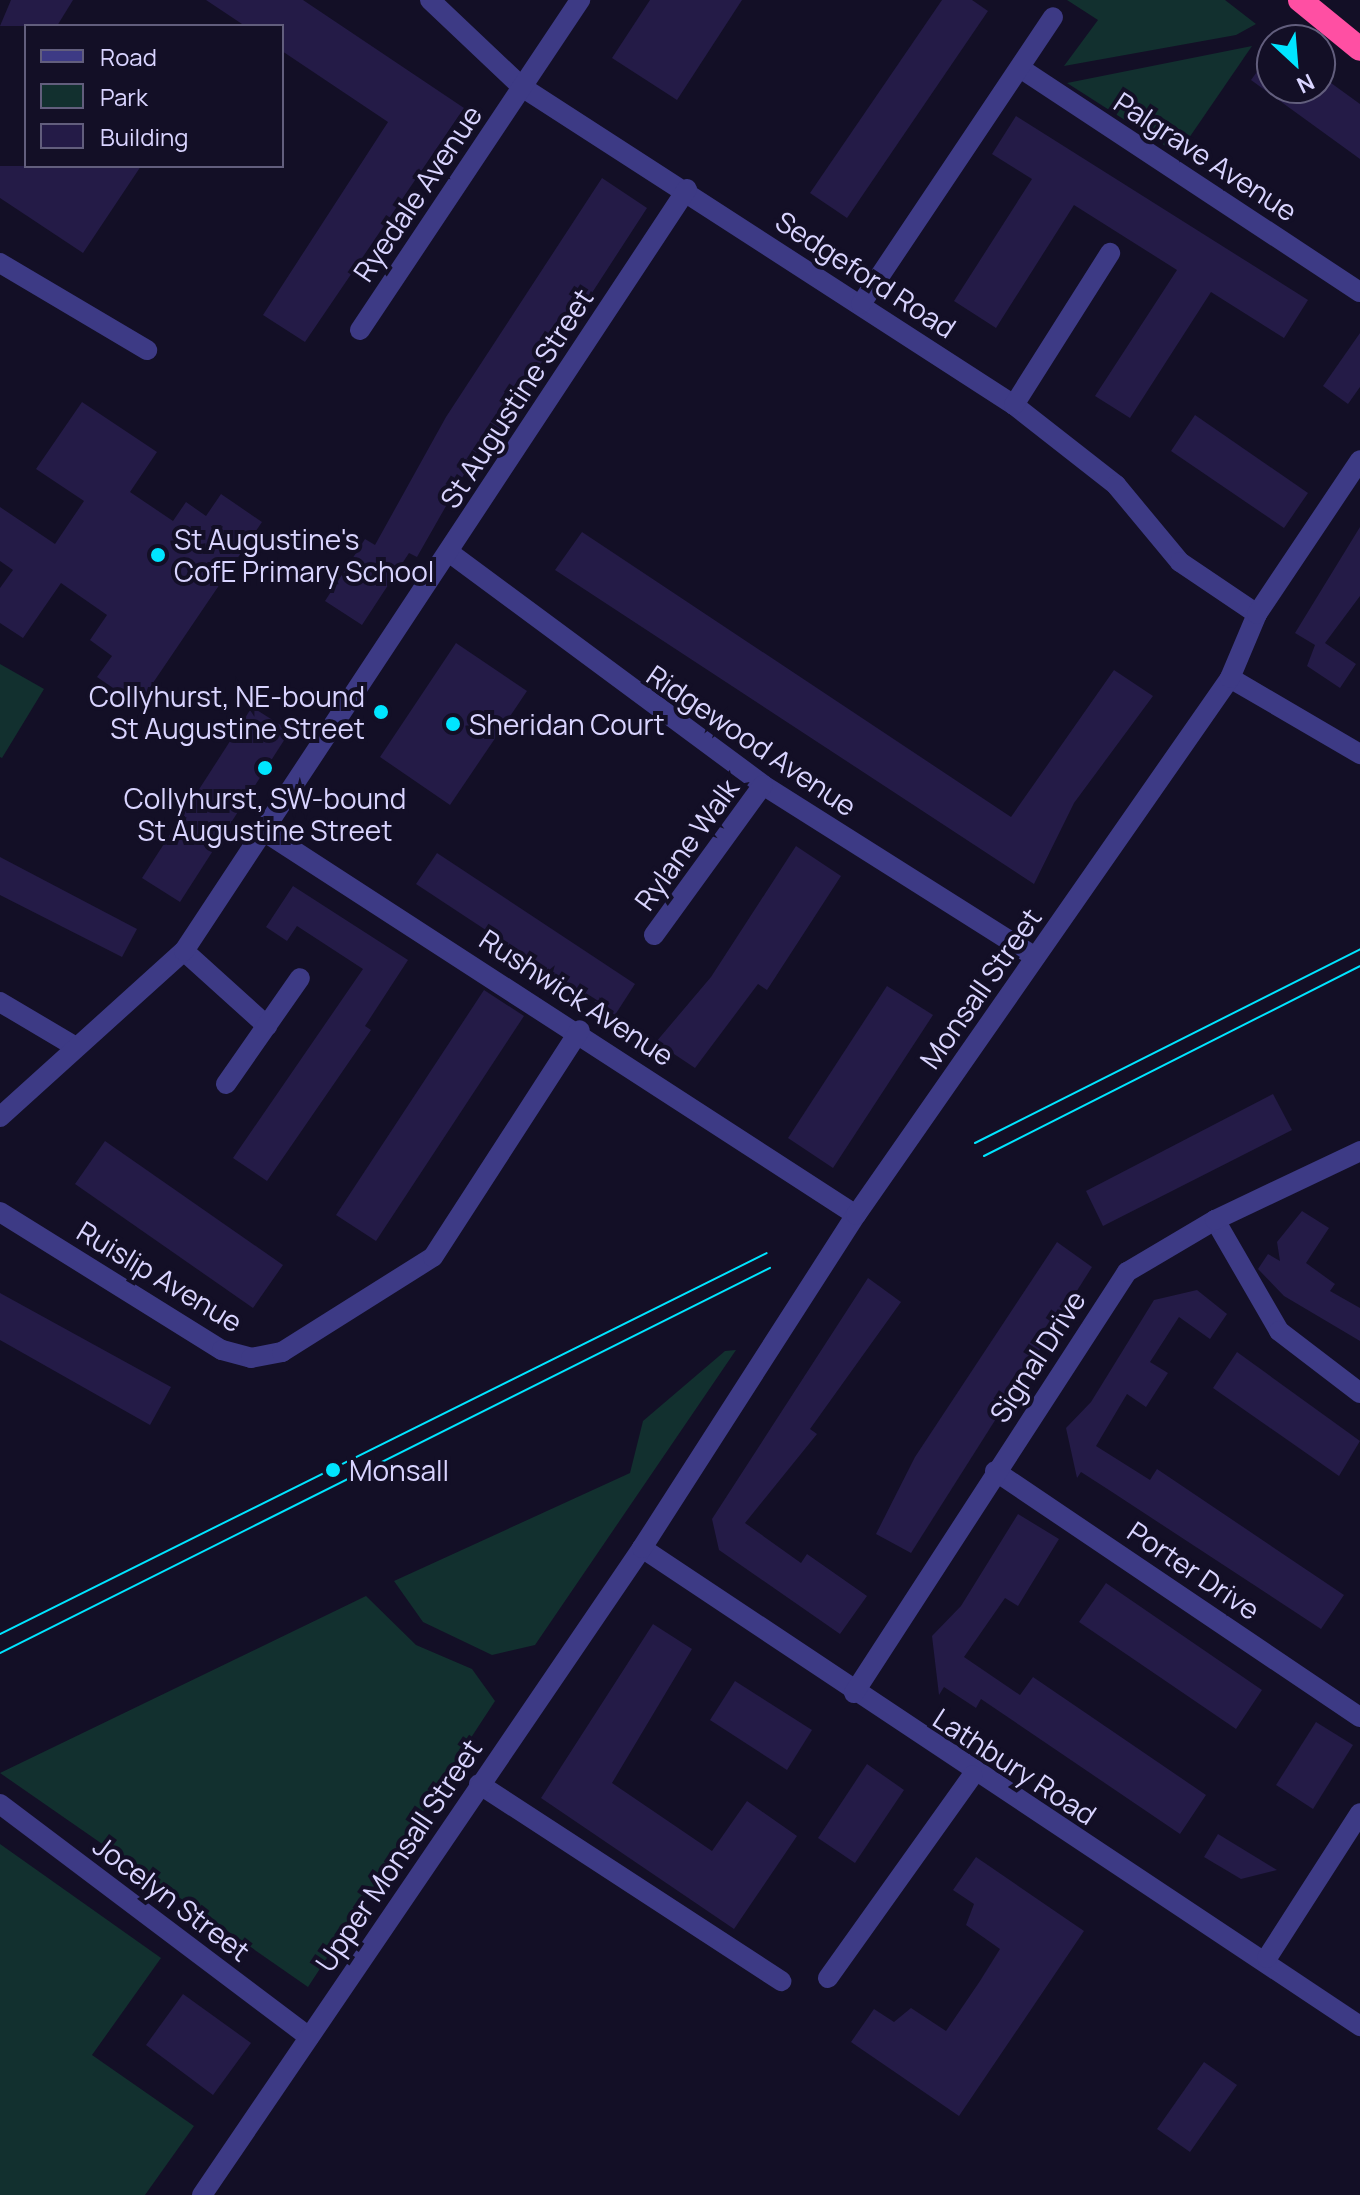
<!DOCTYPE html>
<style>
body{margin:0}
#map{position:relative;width:1360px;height:2195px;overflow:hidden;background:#130f26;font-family:Manrope,sans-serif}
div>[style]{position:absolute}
.green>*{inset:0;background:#12302f}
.building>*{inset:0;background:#241b47}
.street>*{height:20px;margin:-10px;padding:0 10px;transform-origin:10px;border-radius:10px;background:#3d3a85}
.highway>*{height:24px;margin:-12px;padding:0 12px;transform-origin:12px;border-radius:12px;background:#ff4fa3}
.tram>*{height:2px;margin:-1px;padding:0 1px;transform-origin:1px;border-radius:1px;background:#00e5ff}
.dots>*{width:22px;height:22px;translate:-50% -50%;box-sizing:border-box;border:4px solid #130f26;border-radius:50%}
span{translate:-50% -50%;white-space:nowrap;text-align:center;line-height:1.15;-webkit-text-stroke:8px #130f26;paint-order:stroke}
.street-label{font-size:28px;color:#d9d4ff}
.poi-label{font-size:28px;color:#d9d4ff}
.left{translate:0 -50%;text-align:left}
.right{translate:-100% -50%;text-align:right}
.legend{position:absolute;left:24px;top:24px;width:260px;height:144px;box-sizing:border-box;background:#130f26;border:2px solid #625e7d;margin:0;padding:10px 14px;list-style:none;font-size:24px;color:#d9d4ff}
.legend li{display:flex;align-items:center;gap:16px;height:40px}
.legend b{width:40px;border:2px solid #625e7d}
.north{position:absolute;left:1256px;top:24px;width:80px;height:80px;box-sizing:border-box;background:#130f26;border:2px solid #625e7d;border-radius:50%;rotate:154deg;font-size:22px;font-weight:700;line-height:32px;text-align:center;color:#d9d4ff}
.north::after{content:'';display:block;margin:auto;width:28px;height:36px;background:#00e5ff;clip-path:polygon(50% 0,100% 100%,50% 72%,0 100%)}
</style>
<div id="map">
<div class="green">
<i style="clip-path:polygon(1067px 0,1225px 0,1256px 24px,1236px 35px,1064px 66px,1098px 20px)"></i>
<i style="clip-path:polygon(1252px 46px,1178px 154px,1067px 83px)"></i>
<i style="clip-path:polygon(0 664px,44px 689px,2px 758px,0 757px)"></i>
<i style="clip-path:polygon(736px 1350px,535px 1645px,492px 1655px,423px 1622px,394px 1581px,630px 1473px,643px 1421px,725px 1351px)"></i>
<i style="clip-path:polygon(366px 1596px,416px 1645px,472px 1669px,495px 1701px,308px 1987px,0 1773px)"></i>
<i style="clip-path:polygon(0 1844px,161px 1958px,92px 2055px,194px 2126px,145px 2195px,0 2195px)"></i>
</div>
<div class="building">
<i style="clip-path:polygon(11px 0,73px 0,57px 26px,0 26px)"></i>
<i style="clip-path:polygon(206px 0,303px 0,464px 108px,305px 342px,263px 315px,388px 122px,282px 51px,282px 26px,245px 26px)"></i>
<i style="clip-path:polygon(650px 0,742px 0,677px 100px,612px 58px)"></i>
<i style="clip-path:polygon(942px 0,972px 0,988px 11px,847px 218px,810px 193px)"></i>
<i style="clip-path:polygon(1272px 51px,1272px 88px,1320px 88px,1320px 75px,1360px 104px,1360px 159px,1251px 80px)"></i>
<i style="clip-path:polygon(1016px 116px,1308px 300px,1284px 338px,1211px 292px,1130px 418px,1095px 396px,1177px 270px,1074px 205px,996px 328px,954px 301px,1032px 179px,992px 154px)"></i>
<i style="clip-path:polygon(0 166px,141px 166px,83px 253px,0 198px)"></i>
<i style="clip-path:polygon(602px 178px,647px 208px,492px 447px,483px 441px,417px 557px,409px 553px,362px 625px,325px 601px,365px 539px,375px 545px,446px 417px)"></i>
<i style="clip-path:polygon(1360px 333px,1360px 387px,1348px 404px,1323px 386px)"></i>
<i style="clip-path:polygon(82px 402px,157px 452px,130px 492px,173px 521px,186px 502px,206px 516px,221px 494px,262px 522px,138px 705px,97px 677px,112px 656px,90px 640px,107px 615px,61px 583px,23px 638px,0 623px,0 588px,13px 570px,0 561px,0 507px,55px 544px,84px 501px,36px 469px)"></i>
<i style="clip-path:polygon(1195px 415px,1308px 493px,1284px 528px,1171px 451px)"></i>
<i style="clip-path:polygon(1360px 527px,1360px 596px,1325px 643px,1356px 664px,1340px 688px,1307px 666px,1315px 645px,1295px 633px)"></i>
<i style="clip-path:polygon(582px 532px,1011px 817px,1114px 670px,1153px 696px,1074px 803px,1034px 884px,555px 570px)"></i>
<i style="clip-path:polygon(456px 643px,527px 691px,450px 805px,380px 757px)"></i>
<i style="clip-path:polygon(252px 707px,290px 731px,180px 902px,142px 878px)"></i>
<i style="clip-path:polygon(796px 846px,841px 876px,767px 990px,758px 984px,695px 1068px,656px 1042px,711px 977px)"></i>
<i style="clip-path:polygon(437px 853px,635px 984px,615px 1015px,416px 884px)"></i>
<i style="clip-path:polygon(0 857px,137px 929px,122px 957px,0 895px)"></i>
<i style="clip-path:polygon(293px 886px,408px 960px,365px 1026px,371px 1030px,267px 1181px,233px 1158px,363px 969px,297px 926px,287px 941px,266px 927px)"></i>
<i style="clip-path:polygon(887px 986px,933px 1015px,833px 1168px,788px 1138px)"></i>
<i style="clip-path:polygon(484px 990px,524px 1016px,376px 1241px,336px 1215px)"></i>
<i style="clip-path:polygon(1273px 1094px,1292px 1130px,1103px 1226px,1086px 1191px)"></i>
<i style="clip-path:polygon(105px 1141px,283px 1265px,253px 1308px,75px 1184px)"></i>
<i style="clip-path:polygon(1302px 1211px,1329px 1228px,1306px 1263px,1335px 1284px,1330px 1291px,1360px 1308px,1360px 1341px,1284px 1296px,1258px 1269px,1268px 1254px,1280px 1261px,1277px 1242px)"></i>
<i style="clip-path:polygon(1057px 1242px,1092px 1267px,911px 1553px,876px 1534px,915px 1457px)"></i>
<i style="clip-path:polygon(868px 1278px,901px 1302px,810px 1429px,817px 1434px,745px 1523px,801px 1563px,807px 1554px,867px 1596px,840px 1634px,719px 1550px,712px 1519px)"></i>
<i style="clip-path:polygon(1197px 1290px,1227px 1314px,1210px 1339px,1179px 1317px,1150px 1362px,1168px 1373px,1146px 1407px,1127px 1394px,1096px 1446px,1150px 1480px,1157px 1469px,1344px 1595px,1321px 1629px,1109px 1490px,1081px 1472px,1077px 1478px,1066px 1428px,1091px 1402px,1154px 1300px)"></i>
<i style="clip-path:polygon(0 1293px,171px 1387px,150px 1425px,0 1340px)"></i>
<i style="clip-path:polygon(1237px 1352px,1360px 1441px,1339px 1476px,1213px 1388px)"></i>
<i style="clip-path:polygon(1018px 1514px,1059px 1539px,1018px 1606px,1005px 1598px,964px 1657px,1020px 1695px,1033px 1677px,1206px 1795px,1180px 1834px,981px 1699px,976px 1708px,944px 1687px,939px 1695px,932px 1636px,961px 1606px)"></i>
<i style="clip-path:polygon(1106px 1583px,1262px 1690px,1236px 1729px,1079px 1622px)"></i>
<i style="clip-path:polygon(653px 1624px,692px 1649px,612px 1783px,712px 1851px,747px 1801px,797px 1836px,734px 1929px,541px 1798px)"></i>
<i style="clip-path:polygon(735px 1681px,812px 1730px,787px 1770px,710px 1720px)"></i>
<i style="clip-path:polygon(1316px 1722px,1353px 1745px,1313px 1809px,1276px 1785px)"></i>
<i style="clip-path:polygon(867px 1764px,904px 1790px,855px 1863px,818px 1838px)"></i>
<i style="clip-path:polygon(1218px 1834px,1277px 1870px,1241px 1879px,1204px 1857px)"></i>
<i style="clip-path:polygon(976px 1857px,1084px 1931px,959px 2116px,851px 2042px,874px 2009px,894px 2022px,911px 2008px,946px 2031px,980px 1981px,1000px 1949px,966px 1925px,974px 1904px,953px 1890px)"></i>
<i style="clip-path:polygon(183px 1994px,251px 2043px,213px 2095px,146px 2045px)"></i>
<i style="clip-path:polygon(1204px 2062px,1237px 2085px,1190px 2152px,1157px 2129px)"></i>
</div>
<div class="street">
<i style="left:430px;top:0;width:127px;rotate:43.4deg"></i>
<i style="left:522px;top:87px;width:586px;rotate:32.88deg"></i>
<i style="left:1014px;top:405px;width:130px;rotate:38.1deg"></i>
<i style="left:1116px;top:485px;width:100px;rotate:50.3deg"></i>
<i style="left:1180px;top:562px;width:93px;rotate:34deg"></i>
<i style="left:1020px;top:68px;width:407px;rotate:33.4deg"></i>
<i style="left:0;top:263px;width:171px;rotate:30.6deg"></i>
<i style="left:861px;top:304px;width:345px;rotate:-56.2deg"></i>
<i style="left:360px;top:330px;width:397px;rotate:-56.3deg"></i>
<i style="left:1014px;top:405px;width:180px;rotate:-57.7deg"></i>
<i style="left:450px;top:553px;width:390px;rotate:36.5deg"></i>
<i style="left:763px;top:785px;width:322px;rotate:32.3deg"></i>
<i style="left:1230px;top:678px;width:151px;rotate:30.3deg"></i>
<i style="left:265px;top:832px;width:704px;rotate:32.95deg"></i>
<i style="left:654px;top:935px;width:185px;rotate:-54deg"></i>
<i style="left:184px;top:951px;width:112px;rotate:42.1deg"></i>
<i style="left:0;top:1002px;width:86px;rotate:30.7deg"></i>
<i style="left:226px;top:1084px;width:129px;rotate:-55.1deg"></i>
<i style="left:0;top:1117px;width:248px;rotate:-42.1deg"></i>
<i style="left:184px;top:951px;width:913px;rotate:-56.57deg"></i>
<i style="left:0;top:1212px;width:261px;rotate:31.9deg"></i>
<i style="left:222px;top:1350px;width:30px;rotate:15deg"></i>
<i style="left:251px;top:1358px;width:32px;rotate:-11deg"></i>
<i style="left:282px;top:1352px;width:178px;rotate:-32.2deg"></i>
<i style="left:433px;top:1257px;width:270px;rotate:-57.1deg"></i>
<i style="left:1215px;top:1220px;width:128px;rotate:60deg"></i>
<i style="left:1279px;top:1331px;width:102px;rotate:37.4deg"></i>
<i style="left:995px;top:1471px;width:440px;rotate:34deg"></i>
<i style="left:642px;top:1548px;width:863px;rotate:33.65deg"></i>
<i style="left:854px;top:1693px;width:502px;rotate:-57.04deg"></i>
<i style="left:1127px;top:1272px;width:102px;rotate:-30.6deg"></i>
<i style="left:1215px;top:1220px;width:161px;rotate:-25.4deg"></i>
<i style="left:479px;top:1784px;width:361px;rotate:33.1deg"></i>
<i style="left:0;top:1804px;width:387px;rotate:37deg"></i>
<i style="left:1267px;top:1958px;width:172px;rotate:-57.3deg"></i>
<i style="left:828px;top:1978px;width:249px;rotate:-54.5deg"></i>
<i style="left:202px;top:2195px;width:782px;rotate:-55.78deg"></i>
<i style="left:642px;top:1548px;width:396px;rotate:-57.3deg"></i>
<i style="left:856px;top:1215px;width:654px;rotate:-55.14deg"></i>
<i style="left:1230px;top:678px;width:69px;rotate:-67.1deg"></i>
<i style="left:1257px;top:614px;width:185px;rotate:-56.2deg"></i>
</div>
<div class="highway">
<i style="left:1300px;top:0;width:77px;rotate:39.2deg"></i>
</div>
<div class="tram">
<i style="left:975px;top:1143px;width:431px;rotate:-26.7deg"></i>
<i style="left:984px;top:1156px;width:421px;rotate:-26.8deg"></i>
<i style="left:0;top:1634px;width:856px;rotate:-26.42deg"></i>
<i style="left:0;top:1653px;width:861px;rotate:-26.57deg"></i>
</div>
<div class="dots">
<i style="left:158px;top:555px;background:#00e5ff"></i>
<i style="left:381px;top:712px;background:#00e5ff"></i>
<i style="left:453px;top:724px;background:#00e5ff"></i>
<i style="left:265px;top:768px;background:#00e5ff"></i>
<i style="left:333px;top:1470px;background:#00e5ff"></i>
</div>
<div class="street-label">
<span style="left:1206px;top:156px;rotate:33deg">Palgrave Avenue</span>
<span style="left:417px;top:193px;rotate:-56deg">Ryedale Avenue</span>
<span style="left:866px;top:274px;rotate:33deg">Sedgeford Road</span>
<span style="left:516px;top:398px;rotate:-57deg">St Augustine Street</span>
<span style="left:752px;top:740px;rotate:34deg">Ridgewood Avenue</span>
<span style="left:686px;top:844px;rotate:-54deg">Rylane Walk</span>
<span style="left:980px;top:988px;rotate:-55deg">Monsall Street</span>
<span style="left:577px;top:997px;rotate:33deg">Rushwick Avenue</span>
<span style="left:160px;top:1276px;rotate:31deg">Ruislip Avenue</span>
<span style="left:1037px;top:1356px;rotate:-57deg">Signal Drive</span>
<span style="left:1194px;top:1570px;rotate:34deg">Porter Drive</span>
<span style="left:1015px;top:1766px;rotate:33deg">Lathbury Road</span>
<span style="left:398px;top:1855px;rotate:-56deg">Upper Monsall Street</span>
<span style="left:172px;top:1898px;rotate:37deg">Jocelyn Street</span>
</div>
<div class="poi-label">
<span class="left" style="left:174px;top:555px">St Augustine's<br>CofE Primary School</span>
<span class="right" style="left:365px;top:712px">Collyhurst, NE-bound<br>St Augustine Street</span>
<span class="left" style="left:469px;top:724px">Sheridan Court</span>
<span style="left:265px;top:814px">Collyhurst, SW-bound<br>St Augustine Street</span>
<span class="left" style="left:349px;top:1470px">Monsall</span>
</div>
<ul class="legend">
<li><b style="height:10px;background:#3d3a85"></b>Road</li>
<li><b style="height:22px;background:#12302f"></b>Park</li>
<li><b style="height:22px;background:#241b47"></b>Building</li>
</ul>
<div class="north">N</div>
</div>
